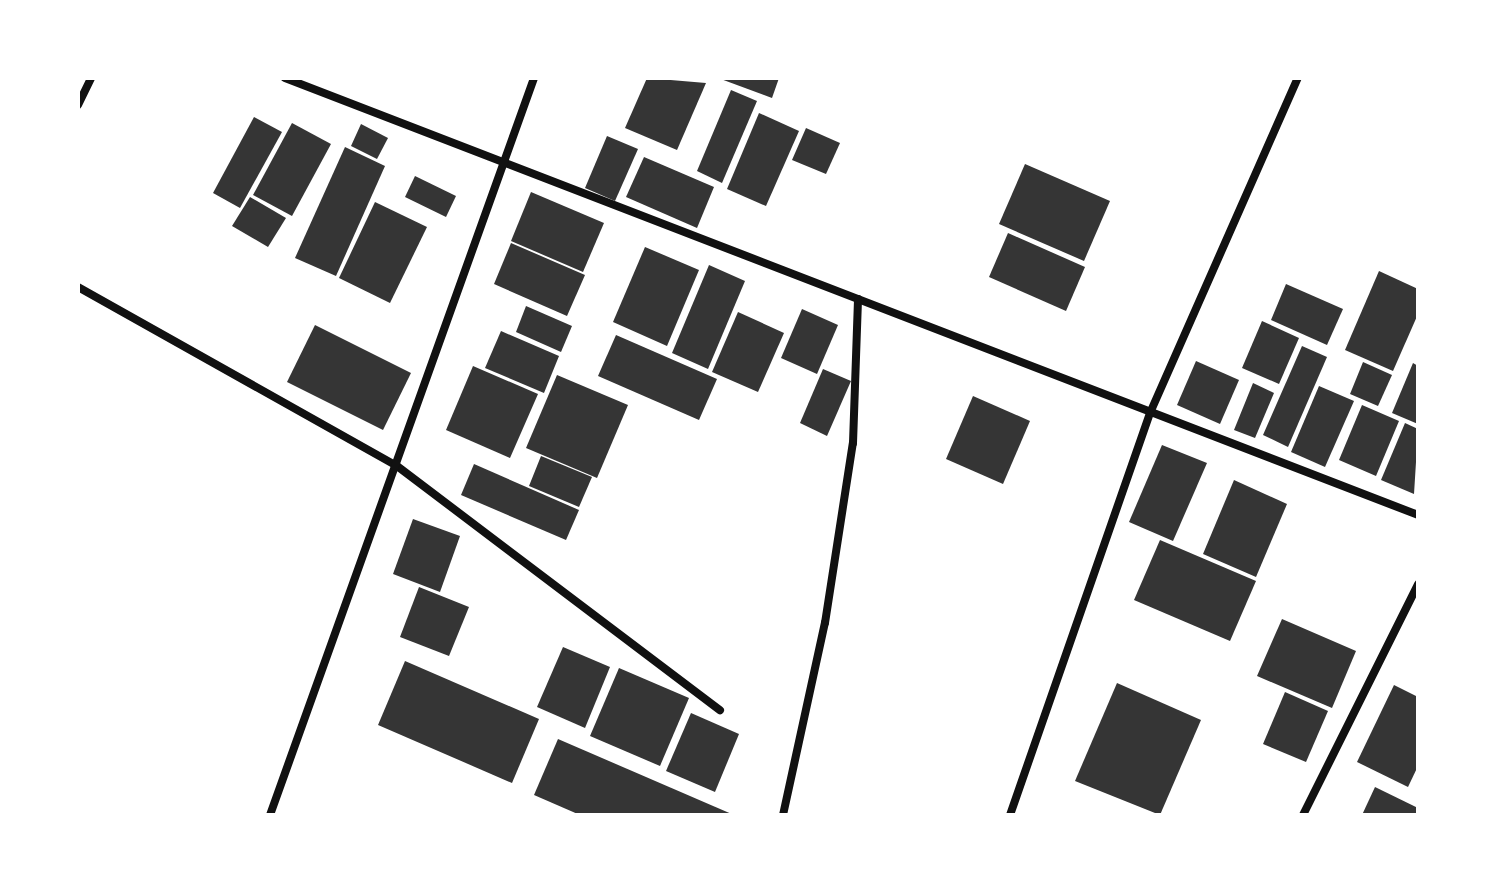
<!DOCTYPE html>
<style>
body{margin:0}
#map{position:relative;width:1496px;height:893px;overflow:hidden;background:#fff;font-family:"Nunito Sans",sans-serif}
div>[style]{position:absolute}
.building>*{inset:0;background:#353535}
.minor>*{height:8px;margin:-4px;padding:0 4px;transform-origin:4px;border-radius:4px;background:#111}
span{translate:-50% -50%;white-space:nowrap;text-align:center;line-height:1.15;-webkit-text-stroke:7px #fff;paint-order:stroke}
.frame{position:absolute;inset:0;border:80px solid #fff;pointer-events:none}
</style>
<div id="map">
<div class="building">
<i style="clip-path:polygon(647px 78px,706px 83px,677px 150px,625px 128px)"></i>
<i style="clip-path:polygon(718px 78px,779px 78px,772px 98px)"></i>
<i style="clip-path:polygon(731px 90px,757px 101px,722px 183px,697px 171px)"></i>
<i style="clip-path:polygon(759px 113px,799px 131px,766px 206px,727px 189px)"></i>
<i style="clip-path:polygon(254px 117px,282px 132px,240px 208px,213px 193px)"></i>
<i style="clip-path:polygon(292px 123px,331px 144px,292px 216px,253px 195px)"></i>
<i style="clip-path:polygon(361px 124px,388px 138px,377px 159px,351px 146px)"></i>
<i style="clip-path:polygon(806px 128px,840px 143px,826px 174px,792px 160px)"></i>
<i style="clip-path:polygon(607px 136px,638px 149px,615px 201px,585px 188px)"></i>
<i style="clip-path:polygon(345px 147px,385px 166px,336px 276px,295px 258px)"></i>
<i style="clip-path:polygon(644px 157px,714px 187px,697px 228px,626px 197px)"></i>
<i style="clip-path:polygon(1025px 164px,1110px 201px,1084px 261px,999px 224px)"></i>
<i style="clip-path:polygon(415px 176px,456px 196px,446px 217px,405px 197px)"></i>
<i style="clip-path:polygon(531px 192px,604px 223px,583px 272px,511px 241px)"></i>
<i style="clip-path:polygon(250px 197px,286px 218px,268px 247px,232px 226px)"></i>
<i style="clip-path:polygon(375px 202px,427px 227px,390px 303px,339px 278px)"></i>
<i style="clip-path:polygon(1008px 233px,1085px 267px,1066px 311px,989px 277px)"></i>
<i style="clip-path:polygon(511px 243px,585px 275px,567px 316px,494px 284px)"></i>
<i style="clip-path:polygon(645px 247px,699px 270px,667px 346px,613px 322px)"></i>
<i style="clip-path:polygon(709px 265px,745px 281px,708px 369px,672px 353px)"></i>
<i style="clip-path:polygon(1379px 271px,1418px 289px,1418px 314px,1393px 371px,1345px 350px)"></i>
<i style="clip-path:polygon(1286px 284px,1343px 309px,1327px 345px,1271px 320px)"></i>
<i style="clip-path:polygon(526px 306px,572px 326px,561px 352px,516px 332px)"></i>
<i style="clip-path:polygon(802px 309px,838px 325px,817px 374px,781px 358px)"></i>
<i style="clip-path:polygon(738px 312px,784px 333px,758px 392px,712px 372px)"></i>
<i style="clip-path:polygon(1262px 321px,1299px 338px,1279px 384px,1242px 368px)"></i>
<i style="clip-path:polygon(315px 325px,411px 373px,383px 430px,287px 382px)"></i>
<i style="clip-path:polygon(501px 331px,559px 356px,544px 393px,485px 368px)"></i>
<i style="clip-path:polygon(616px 335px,717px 379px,699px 420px,598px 376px)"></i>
<i style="clip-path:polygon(1302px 346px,1327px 357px,1288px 447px,1263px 435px)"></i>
<i style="clip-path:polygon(1196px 361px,1239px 380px,1220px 424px,1177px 405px)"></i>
<i style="clip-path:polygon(1363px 362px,1392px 375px,1378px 406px,1350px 394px)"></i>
<i style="clip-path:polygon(1413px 363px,1418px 366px,1418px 424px,1392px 413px)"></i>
<i style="clip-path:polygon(473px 366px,538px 394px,510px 458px,446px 430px)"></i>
<i style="clip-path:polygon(823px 369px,851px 381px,827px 436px,800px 423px)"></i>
<i style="clip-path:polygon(557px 375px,628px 405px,597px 478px,526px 448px)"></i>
<i style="clip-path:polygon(1253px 383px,1274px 393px,1255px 438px,1234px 430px)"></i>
<i style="clip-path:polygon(1319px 386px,1354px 401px,1325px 467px,1291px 452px)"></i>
<i style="clip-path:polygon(973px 396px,1030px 421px,1003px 484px,946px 459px)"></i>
<i style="clip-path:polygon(1362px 405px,1399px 421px,1376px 476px,1339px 460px)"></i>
<i style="clip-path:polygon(1405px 423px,1418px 429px,1414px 494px,1381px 480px)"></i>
<i style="clip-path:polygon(1162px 445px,1207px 463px,1173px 541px,1129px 522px)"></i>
<i style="clip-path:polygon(541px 456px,592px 477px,579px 507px,529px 486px)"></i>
<i style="clip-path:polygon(474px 464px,579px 510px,566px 540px,461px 495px)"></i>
<i style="clip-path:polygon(1234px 480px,1287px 504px,1256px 577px,1203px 554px)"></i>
<i style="clip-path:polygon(413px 519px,460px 536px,440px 592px,393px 574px)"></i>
<i style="clip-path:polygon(1160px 540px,1256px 581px,1230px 641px,1134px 600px)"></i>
<i style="clip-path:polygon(419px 587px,469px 607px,449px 656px,400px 637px)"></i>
<i style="clip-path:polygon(1282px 619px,1356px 651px,1332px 708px,1257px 676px)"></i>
<i style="clip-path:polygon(563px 647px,610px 667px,585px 728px,537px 707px)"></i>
<i style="clip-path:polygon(405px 661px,539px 719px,512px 783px,378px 725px)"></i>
<i style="clip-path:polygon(619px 668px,689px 698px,660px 766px,590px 736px)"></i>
<i style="clip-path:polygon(1117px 683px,1201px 720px,1160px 815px,1075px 781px)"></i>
<i style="clip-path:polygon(1394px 685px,1418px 697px,1418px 766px,1408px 787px,1357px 762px)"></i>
<i style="clip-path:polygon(1285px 692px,1328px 711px,1306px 762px,1263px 744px)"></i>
<i style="clip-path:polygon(691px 713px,739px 734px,715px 792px,666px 771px)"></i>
<i style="clip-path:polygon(558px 739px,734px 815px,580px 815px,534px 795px)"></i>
<i style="clip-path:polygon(1375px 787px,1418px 808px,1418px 815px,1362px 815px)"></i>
</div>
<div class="minor">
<i style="left:285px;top:78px;width:1214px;rotate:21.09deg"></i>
<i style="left:78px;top:105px;width:30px;rotate:-64deg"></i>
<i style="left:78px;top:287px;width:366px;rotate:29.3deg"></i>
<i style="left:397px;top:466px;width:405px;rotate:37.1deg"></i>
<i style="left:270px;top:815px;width:783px;rotate:-70.29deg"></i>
<i style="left:783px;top:815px;width:197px;rotate:-77.7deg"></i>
<i style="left:825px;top:623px;width:182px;rotate:-81.2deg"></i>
<i style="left:853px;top:443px;width:144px;rotate:-88deg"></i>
<i style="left:1010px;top:815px;width:426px;rotate:-70.8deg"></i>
<i style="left:1150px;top:413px;width:366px;rotate:-66.2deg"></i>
<i style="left:1303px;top:815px;width:258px;rotate:-63.5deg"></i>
</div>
<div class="frame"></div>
</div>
